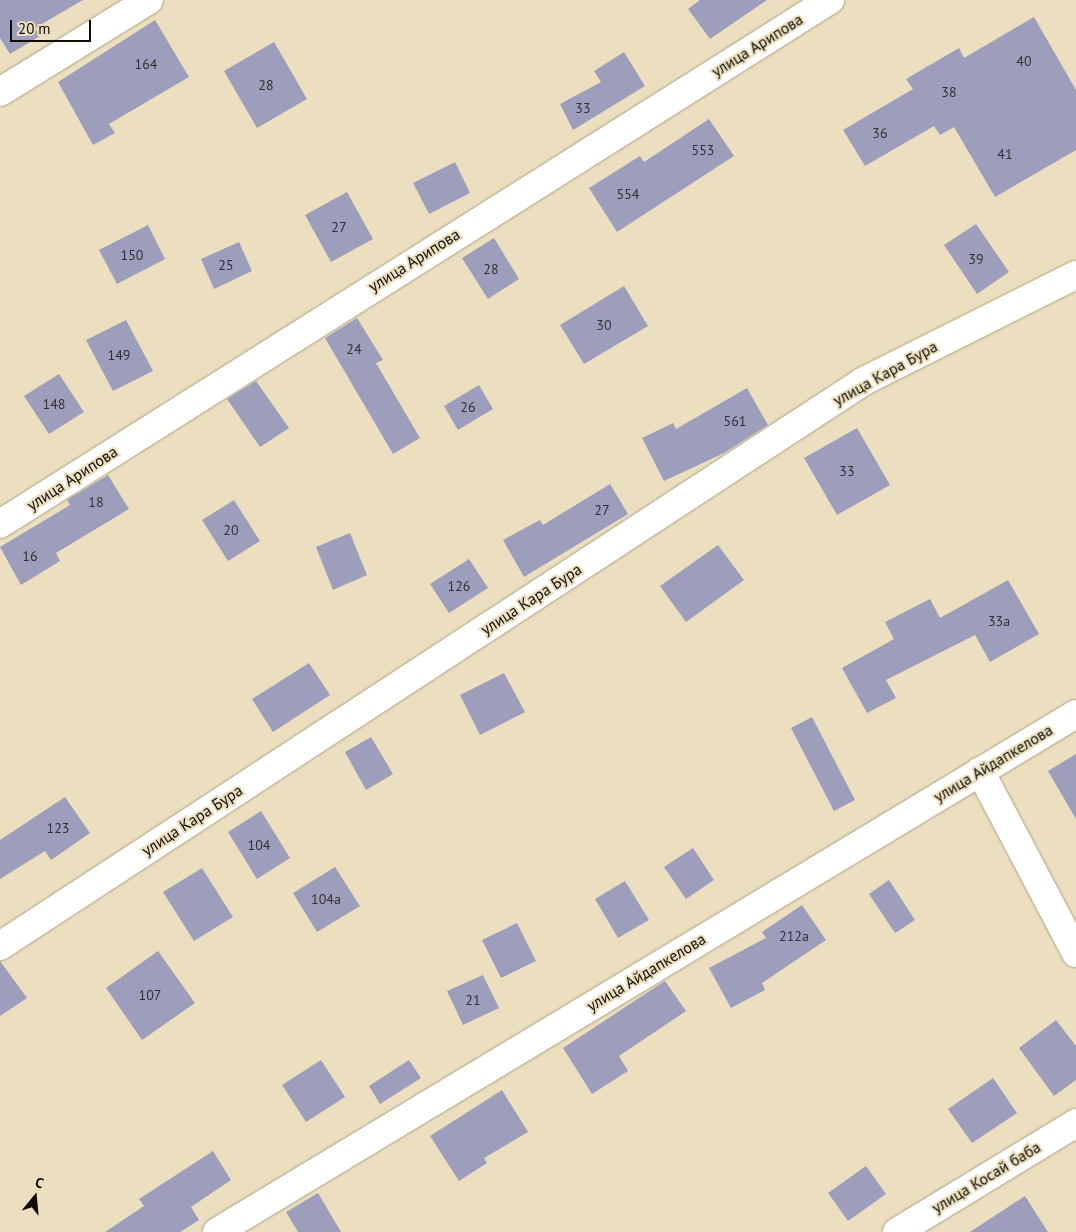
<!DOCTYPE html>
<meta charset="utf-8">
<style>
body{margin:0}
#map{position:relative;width:1076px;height:1232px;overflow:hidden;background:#ebdfc0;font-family:"PT Sans",sans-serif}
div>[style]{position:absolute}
.building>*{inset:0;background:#9d9ebc}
.roads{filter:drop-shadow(0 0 1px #ada184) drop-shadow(0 0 1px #ada184)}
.minor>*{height:28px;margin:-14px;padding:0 14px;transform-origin:14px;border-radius:14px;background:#fff}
span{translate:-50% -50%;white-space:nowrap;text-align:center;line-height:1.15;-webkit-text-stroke:4px #ebdfc0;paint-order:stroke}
.number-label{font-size:14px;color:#343032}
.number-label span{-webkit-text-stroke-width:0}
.street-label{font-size:16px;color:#110c04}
.north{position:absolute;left:10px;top:1172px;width:50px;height:50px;-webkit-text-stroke:4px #ebdfc0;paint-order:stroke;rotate:17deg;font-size:14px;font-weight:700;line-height:20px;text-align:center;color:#110c04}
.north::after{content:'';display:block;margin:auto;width:18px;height:22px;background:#110c04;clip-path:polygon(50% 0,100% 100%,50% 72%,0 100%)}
.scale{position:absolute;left:10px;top:20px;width:81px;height:22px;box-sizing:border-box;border:2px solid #110c04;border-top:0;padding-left:6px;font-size:15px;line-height:18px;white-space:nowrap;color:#110c04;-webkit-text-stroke:4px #ebdfc0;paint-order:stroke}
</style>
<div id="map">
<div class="building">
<i style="clip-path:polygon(0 0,83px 0,35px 28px,40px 36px,10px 54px,0 38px)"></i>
<i style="clip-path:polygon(700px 0,767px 0,710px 39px,688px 9px)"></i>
<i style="clip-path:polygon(1034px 17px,1076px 90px,1076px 150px,995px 197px,954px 127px,940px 135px,934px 126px,865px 166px,843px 130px,913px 89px,906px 79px,959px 48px,964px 58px)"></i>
<i style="clip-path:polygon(155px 20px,189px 77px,109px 124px,115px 133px,93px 145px,58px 82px)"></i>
<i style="clip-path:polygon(274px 42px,307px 99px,257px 128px,224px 71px)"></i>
<i style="clip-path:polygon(624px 52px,645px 86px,573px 130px,560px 104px,601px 82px,594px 71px)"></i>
<i style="clip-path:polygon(709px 119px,734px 156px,617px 232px,589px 188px,640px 156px,644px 162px)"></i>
<i style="clip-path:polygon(455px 162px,470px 193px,429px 214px,413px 183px)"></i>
<i style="clip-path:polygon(347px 192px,373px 239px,331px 262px,305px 215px)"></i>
<i style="clip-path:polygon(976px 224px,1009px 272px,977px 294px,944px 245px)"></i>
<i style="clip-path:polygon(148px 225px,165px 259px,117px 284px,99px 250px)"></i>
<i style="clip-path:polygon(494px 238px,519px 279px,488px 299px,462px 258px)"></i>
<i style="clip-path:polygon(239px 242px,252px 271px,214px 289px,201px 259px)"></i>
<i style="clip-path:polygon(624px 286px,648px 326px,584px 364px,560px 325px)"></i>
<i style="clip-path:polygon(357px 318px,383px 360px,376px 363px,420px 438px,393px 454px,325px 338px)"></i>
<i style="clip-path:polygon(126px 320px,153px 371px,113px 391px,86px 340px)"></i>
<i style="clip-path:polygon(59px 374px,84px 412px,49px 434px,24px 396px)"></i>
<i style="clip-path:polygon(256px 381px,289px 428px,260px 447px,227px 399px)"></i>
<i style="clip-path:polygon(479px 385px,493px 409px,458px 430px,444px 406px)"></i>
<i style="clip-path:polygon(747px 388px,768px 425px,724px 453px,664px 481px,642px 438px,673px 423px,676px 429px)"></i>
<i style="clip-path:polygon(857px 428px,890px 485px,837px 515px,804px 458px)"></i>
<i style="clip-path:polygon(108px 475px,129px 509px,56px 553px,60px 561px,21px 585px,0 547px,70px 505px,67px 500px)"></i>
<i style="clip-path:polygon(610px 484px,628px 514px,524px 577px,503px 540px,540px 520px,543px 525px)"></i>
<i style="clip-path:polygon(234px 500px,260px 541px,228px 561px,202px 520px)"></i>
<i style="clip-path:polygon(350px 533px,367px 575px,333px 590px,316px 547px)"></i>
<i style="clip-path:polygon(718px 545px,744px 580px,686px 622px,660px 586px)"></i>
<i style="clip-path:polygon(469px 559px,488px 588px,449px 613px,430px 584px)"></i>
<i style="clip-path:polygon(1008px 580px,1039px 634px,990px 662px,975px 635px,886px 680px,896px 698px,867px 713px,842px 668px,894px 639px,885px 622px,930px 599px,940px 618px)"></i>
<i style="clip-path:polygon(309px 663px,330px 695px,273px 732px,252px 699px)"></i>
<i style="clip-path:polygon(504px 673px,525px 712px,480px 735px,460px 695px)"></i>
<i style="clip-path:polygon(812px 717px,855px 800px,834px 811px,791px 728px)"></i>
<i style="clip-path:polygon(371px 737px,393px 774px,366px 790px,345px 752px)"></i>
<i style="clip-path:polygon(1076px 754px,1076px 819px,1048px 771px)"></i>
<i style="clip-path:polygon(65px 797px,90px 833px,51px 860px,45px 851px,0 879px,0 840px)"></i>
<i style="clip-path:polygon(261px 811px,290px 858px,257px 879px,228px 832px)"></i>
<i style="clip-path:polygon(693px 848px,714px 880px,686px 899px,664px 867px)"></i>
<i style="clip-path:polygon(335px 867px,360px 906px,317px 932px,293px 893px)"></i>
<i style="clip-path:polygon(202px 868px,233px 917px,194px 941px,163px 892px)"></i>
<i style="clip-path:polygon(889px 880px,915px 920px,895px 933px,869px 894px)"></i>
<i style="clip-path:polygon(625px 881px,649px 920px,618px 938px,595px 899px)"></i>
<i style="clip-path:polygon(802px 905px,826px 940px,762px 983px,765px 990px,731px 1008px,709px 968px,766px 938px,762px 932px)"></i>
<i style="clip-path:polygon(517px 923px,536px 961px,501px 978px,482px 940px)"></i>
<i style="clip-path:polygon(158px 951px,195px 1003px,142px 1040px,106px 988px)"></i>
<i style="clip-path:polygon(0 961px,27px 998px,0 1016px)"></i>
<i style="clip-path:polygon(483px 975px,499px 1008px,463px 1025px,447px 991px)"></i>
<i style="clip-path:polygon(665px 981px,686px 1011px,619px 1056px,628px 1071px,592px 1094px,563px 1048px)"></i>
<i style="clip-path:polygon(1056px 1020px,1076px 1046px,1076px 1080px,1054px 1096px,1019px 1048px)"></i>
<i style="clip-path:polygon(321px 1060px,345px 1097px,306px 1122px,282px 1085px)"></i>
<i style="clip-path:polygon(409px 1060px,421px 1078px,380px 1104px,369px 1086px)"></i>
<i style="clip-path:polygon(993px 1078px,1017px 1113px,972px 1143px,948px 1109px)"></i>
<i style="clip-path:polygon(502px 1090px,528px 1132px,484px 1158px,487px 1163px,459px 1181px,430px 1136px)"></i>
<i style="clip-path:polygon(213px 1151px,231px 1180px,191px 1207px,199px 1220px,180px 1232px,105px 1232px,144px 1206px,139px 1199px)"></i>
<i style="clip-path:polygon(866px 1166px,886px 1194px,848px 1221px,828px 1193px)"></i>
<i style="clip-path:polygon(318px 1193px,341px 1232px,298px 1232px,286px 1212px)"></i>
<i style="clip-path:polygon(1025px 1196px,1048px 1232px,970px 1232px)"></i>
</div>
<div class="roads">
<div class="minor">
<i style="left:0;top:92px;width:175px;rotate:-31.7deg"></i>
<i style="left:0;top:524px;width:982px;rotate:-32.27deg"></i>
<i style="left:980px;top:771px;width:206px;rotate:62.2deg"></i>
<i style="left:0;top:946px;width:1032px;rotate:-33.18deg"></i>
<i style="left:864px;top:381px;width:237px;rotate:-26.6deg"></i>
<i style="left:217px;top:1232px;width:1003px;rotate:-31.09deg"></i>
<i style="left:897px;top:1232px;width:210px;rotate:-31.3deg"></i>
</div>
</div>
<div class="number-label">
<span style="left:1024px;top:61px">40</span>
<span style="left:146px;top:64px">164</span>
<span style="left:266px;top:85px">28</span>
<span style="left:949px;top:92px">38</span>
<span style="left:583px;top:108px">33</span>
<span style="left:880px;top:133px">36</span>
<span style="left:703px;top:150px">553</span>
<span style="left:1005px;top:154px">41</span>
<span style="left:628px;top:194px">554</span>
<span style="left:339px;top:227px">27</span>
<span style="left:132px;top:255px">150</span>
<span style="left:976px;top:259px">39</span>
<span style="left:226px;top:265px">25</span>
<span style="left:491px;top:269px">28</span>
<span style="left:604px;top:325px">30</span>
<span style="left:354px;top:349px">24</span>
<span style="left:119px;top:355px">149</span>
<span style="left:54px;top:404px">148</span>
<span style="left:468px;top:407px">26</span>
<span style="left:735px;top:421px">561</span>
<span style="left:847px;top:471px">33</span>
<span style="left:96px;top:502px">18</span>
<span style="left:602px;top:510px">27</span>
<span style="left:231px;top:530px">20</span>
<span style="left:30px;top:556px">16</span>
<span style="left:459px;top:586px">126</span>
<span style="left:999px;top:621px">33а</span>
<span style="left:58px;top:828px">123</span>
<span style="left:259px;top:845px">104</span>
<span style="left:326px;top:899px">104а</span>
<span style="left:794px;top:936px">212а</span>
<span style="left:150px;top:995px">107</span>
<span style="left:473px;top:1000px">21</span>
</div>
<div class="street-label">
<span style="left:757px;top:45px;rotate:-32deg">улица Арипова</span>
<span style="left:414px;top:260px;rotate:-32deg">улица Арипова</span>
<span style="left:885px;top:373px;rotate:-29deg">улица Кара Бура</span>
<span style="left:72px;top:478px;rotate:-33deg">улица Арипова</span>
<span style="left:531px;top:599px;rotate:-33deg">улица Кара Бура</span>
<span style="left:993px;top:763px;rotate:-31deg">улица Айдапкелова</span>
<span style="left:192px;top:820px;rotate:-33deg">улица Кара Бура</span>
<span style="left:646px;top:972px;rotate:-31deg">улица Айдапкелова</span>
<span style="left:986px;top:1177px;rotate:-31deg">улица Косай баба</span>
</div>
<div class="north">С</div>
<div class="scale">20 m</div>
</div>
